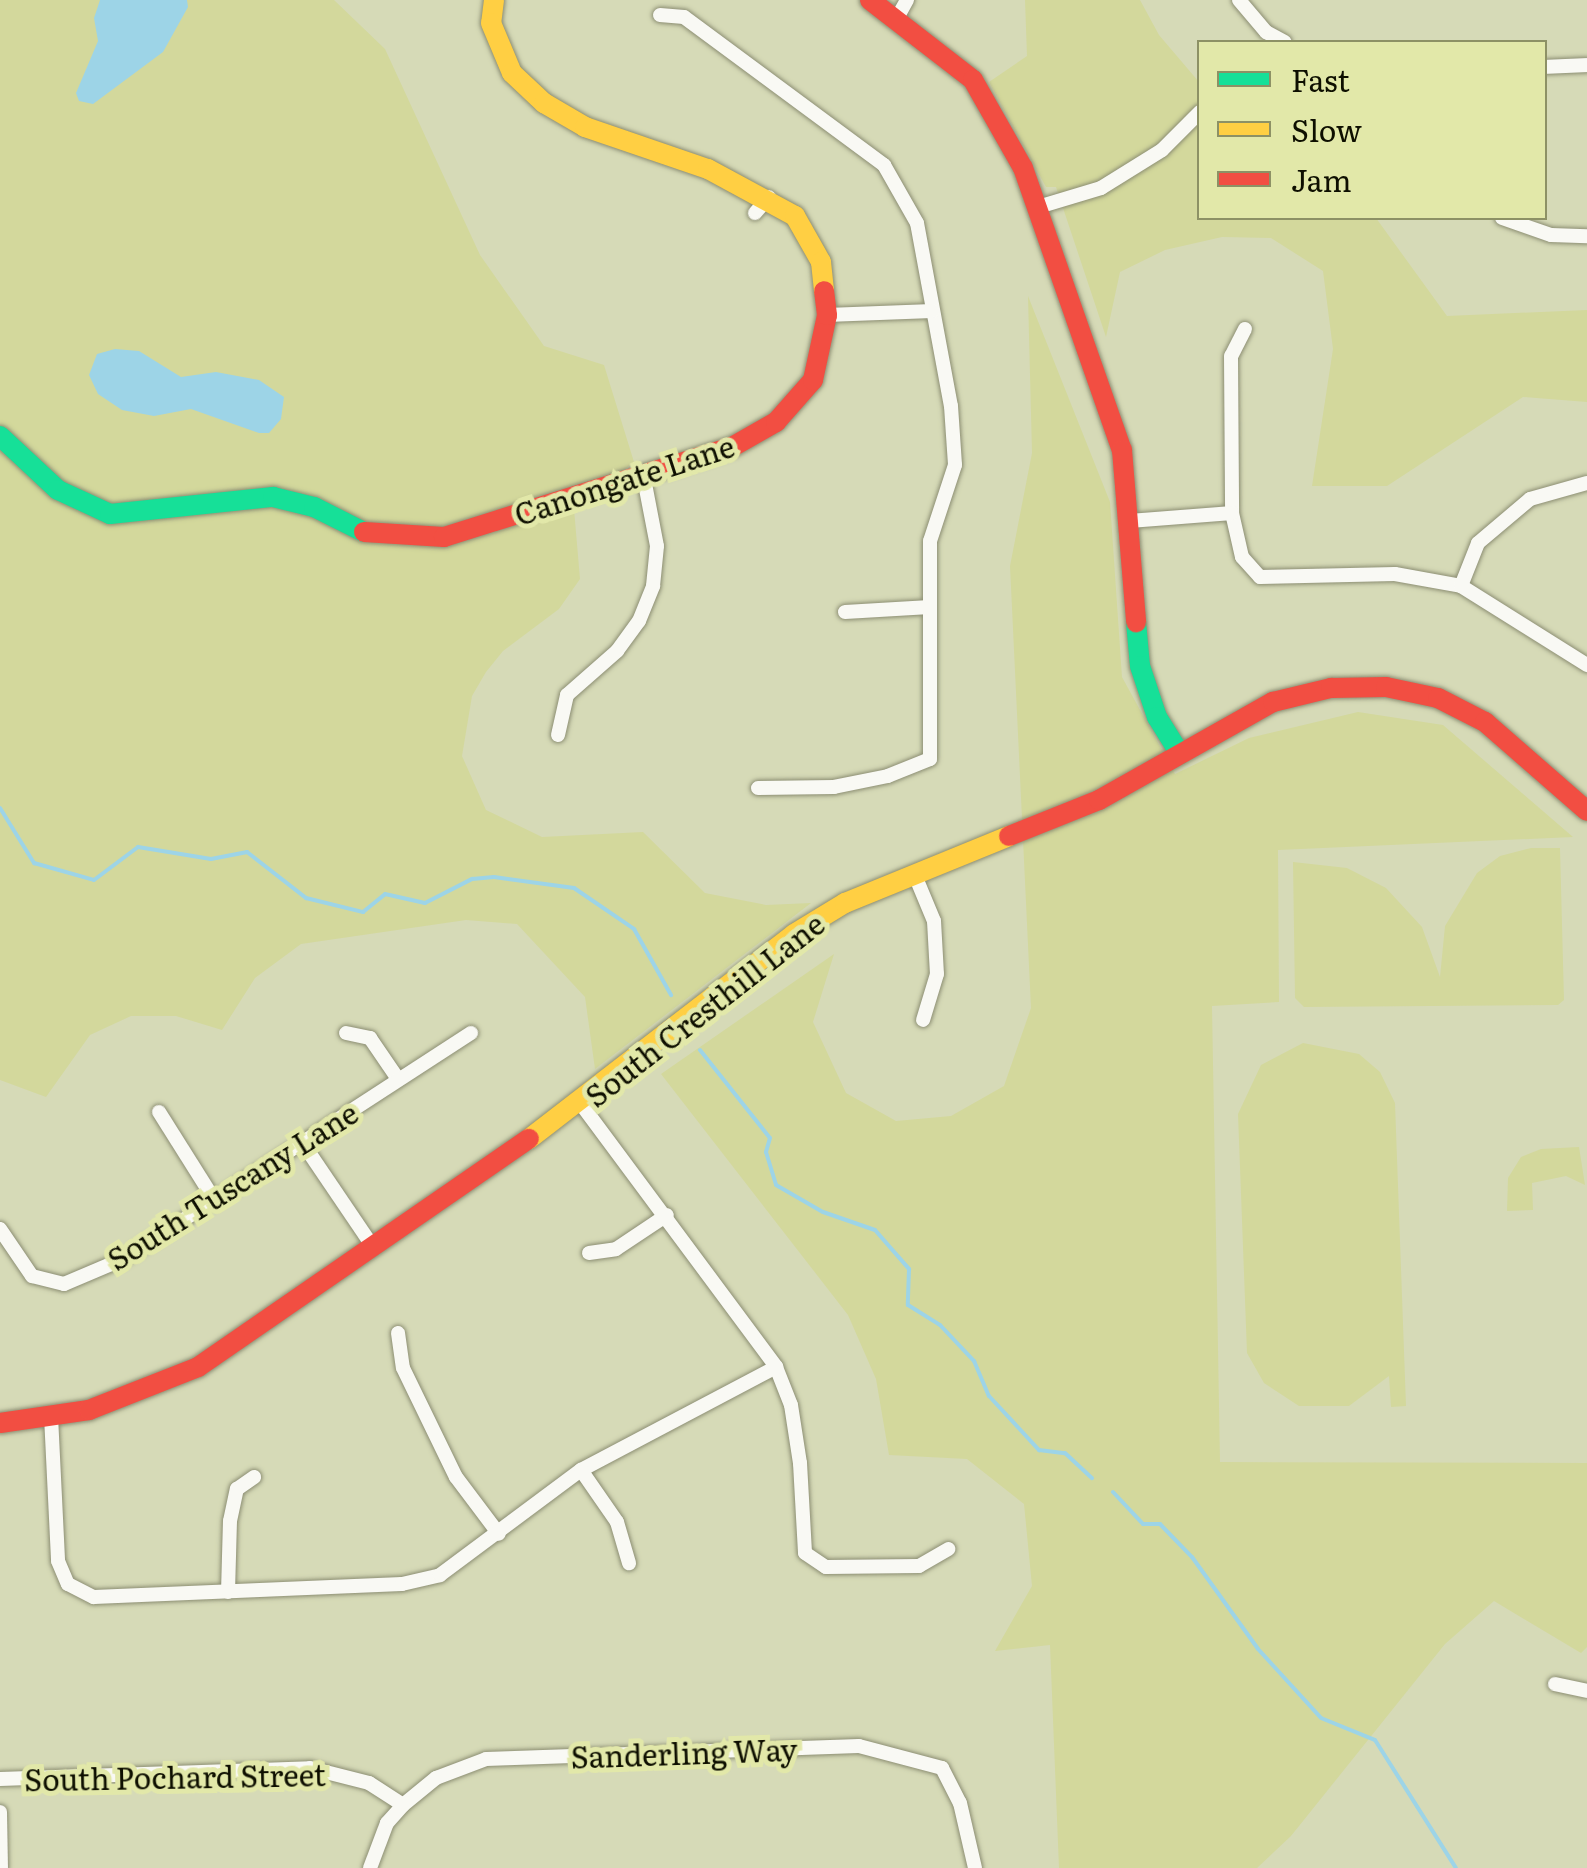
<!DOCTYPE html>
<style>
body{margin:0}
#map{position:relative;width:1587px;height:1868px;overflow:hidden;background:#d6dab7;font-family:Literata,serif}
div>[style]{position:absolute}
.green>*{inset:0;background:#d3d89c}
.water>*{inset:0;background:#9dd4e7}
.stream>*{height:4px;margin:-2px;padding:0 2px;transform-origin:2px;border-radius:2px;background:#9dd4e7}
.roads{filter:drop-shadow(0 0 2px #8c8e73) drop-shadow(0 0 2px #8c8e73)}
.street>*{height:14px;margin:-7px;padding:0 7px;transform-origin:7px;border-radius:7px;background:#f9f9f4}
.fast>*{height:20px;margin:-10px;padding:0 10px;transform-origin:10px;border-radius:10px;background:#16e098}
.slow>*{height:20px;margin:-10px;padding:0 10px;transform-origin:10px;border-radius:10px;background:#ffcf43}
.jam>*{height:20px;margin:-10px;padding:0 10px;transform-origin:10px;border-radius:10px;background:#f24e42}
span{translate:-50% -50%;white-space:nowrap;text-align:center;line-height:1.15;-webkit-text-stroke:10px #e2e8a9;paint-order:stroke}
.street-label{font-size:30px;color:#0e0f00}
.legend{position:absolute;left:1197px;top:40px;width:350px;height:180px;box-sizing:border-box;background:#e2e8a9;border:2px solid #8d9165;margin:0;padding:12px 18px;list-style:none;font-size:30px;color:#0e0f00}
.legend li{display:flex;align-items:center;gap:20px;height:50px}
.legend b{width:50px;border:2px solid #8d9165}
</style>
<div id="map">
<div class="green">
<i style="clip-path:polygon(0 0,334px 0,385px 49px,480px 255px,544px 346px,604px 365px,634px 462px,574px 509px,580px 579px,559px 609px,503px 651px,486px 672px,472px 696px,462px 756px,486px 810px,542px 837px,643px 832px,705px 893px,766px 905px,811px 903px,595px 1069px,585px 997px,517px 924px,466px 920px,301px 944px,255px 978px,222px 1030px,176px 1016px,131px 1016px,90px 1035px,46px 1097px,0 1080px)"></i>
<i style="clip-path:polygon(1025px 0,1140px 0,1159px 35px,1199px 82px,1200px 218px,1376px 218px,1447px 316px,1587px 310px,1587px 402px,1523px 397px,1387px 486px,1312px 486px,1333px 349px,1323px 271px,1271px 238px,1222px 237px,1165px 250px,1120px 272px,1106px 337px,1056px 187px,1046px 187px,989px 82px,1027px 56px)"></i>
<i style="clip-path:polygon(1028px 296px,1110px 502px,1122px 677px,1175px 774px,1249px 738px,1358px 712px,1443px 725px,1573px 837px,1278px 850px,1279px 1002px,1212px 1006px,1220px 1462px,1587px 1463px,1587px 1647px,1581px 1653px,1494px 1601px,1445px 1644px,1291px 1836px,1257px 1868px,1059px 1868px,1050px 1645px,995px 1651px,1032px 1586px,1024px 1504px,967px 1459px,889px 1455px,876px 1379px,848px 1315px,661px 1074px,834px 954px,813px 1022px,846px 1093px,896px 1121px,951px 1116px,1004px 1086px,1031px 1008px,1010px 566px,1032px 453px)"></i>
<i style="clip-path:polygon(1531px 848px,1560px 848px,1564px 1000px,1558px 1005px,1304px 1007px,1295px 998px,1293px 862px,1347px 868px,1386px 888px,1422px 927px,1440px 977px,1445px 926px,1477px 873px,1500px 856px)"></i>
<i style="clip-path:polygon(1303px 1043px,1359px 1054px,1380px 1072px,1395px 1103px,1406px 1406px,1391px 1407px,1389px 1376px,1349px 1406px,1299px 1406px,1264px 1383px,1247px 1353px,1238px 1114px,1261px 1065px)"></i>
<i style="clip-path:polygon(1579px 1147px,1585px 1185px,1566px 1176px,1532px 1183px,1533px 1210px,1507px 1211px,1508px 1178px,1521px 1157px,1541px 1149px)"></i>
</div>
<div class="water">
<i style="clip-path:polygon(100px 0,187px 0,188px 7px,163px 52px,93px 104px,79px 101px,76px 93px,98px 41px,94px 18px)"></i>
<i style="clip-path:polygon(115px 349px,139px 351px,181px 377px,216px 372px,259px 380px,284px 397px,281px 419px,269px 433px,259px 433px,191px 409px,154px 416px,122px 410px,98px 394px,89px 375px,97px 354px)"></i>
</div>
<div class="stream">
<i style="left:0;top:808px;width:65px;rotate:58.3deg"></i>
<i style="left:34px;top:863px;width:62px;rotate:15.8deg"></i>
<i style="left:94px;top:880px;width:55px;rotate:-36.9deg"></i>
<i style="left:138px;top:847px;width:74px;rotate:9.3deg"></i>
<i style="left:211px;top:859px;width:37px;rotate:-11deg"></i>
<i style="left:247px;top:852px;width:75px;rotate:37.9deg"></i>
<i style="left:306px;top:898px;width:59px;rotate:13.8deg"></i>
<i style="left:363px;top:912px;width:28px;rotate:-39deg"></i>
<i style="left:385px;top:894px;width:41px;rotate:12.7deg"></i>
<i style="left:425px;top:903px;width:53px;rotate:-27.1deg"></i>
<i style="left:472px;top:879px;width:22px;rotate:-5deg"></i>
<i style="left:494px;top:877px;width:81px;rotate:7.8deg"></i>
<i style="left:574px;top:888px;width:73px;rotate:34.3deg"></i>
<i style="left:634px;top:929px;width:76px;rotate:60.7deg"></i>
<i style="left:700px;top:1050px;width:112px;rotate:51.5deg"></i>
<i style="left:770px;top:1138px;width:15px;rotate:106deg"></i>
<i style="left:766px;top:1152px;width:34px;rotate:73deg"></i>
<i style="left:776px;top:1185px;width:54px;rotate:29.9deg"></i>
<i style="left:823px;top:1212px;width:55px;rotate:19.1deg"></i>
<i style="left:875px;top:1230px;width:52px;rotate:48.9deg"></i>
<i style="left:909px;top:1269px;width:36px;rotate:92deg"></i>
<i style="left:908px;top:1305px;width:38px;rotate:32deg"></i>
<i style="left:940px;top:1325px;width:50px;rotate:46.6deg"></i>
<i style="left:974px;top:1361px;width:38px;rotate:67deg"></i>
<i style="left:989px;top:1396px;width:74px;rotate:47.2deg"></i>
<i style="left:1039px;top:1450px;width:26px;rotate:7deg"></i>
<i style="left:1065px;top:1453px;width:37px;rotate:43deg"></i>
<i style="left:1113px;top:1492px;width:44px;rotate:46.8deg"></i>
<i style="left:1143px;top:1524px;width:17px"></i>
<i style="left:1160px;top:1524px;width:46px;rotate:45.9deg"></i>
<i style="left:1192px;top:1557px;width:113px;rotate:54.3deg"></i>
<i style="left:1258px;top:1649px;width:93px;rotate:47.6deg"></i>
<i style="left:1321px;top:1718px;width:58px;rotate:22.2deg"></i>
<i style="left:1375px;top:1740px;width:151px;rotate:57.7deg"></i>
</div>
<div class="roads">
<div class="street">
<i style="left:1239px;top:0;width:42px;rotate:49.8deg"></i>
<i style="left:1266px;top:32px;width:21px;rotate:28deg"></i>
<i style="left:660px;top:15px;width:24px;rotate:5deg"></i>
<i style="left:684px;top:17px;width:249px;rotate:36.5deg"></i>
<i style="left:884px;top:165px;width:67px;rotate:60.4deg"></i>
<i style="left:917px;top:223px;width:186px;rotate:79.5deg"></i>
<i style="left:951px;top:406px;width:59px;rotate:86.1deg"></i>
<i style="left:955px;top:465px;width:80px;rotate:108.2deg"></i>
<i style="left:930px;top:541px;width:218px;rotate:90deg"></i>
<i style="left:930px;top:759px;width:45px;rotate:158deg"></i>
<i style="left:888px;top:776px;width:55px;rotate:168.5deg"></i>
<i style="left:834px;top:787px;width:76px;rotate:179.2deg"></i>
<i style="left:897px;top:18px;width:21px;rotate:-61deg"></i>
<i style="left:1544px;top:67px;width:43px;rotate:-2.7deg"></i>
<i style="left:1038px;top:207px;width:66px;rotate:-16.8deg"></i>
<i style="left:1101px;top:188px;width:72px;rotate:-31.9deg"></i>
<i style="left:1162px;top:150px;width:54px;rotate:-45deg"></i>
<i style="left:755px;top:213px;width:21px;rotate:-49deg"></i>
<i style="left:1502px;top:218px;width:52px;rotate:19.1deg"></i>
<i style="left:1551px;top:235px;width:36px;rotate:2deg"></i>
<i style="left:827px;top:315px;width:105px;rotate:-2.2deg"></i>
<i style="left:1245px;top:329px;width:30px;rotate:117deg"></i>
<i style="left:1231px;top:356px;width:157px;rotate:89.6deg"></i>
<i style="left:1232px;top:513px;width:45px;rotate:77.2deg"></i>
<i style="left:1242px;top:557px;width:27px;rotate:48deg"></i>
<i style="left:1260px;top:577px;width:135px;rotate:-1.3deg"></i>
<i style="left:1395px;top:574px;width:67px;rotate:10.3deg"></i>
<i style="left:1461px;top:586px;width:149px;rotate:32.1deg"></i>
<i style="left:1130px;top:521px;width:102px;rotate:-4.5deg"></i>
<i style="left:1461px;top:586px;width:46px;rotate:-68.4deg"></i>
<i style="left:1478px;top:543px;width:68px;rotate:-40.2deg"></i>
<i style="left:1530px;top:499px;width:59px;rotate:-15.7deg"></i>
<i style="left:845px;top:612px;width:85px;rotate:-3.4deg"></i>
<i style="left:558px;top:735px;width:41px;rotate:-77.3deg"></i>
<i style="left:567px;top:695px;width:67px;rotate:-41.3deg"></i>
<i style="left:617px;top:651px;width:37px;rotate:-54deg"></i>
<i style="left:639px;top:621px;width:38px;rotate:-68deg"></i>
<i style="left:653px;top:586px;width:40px;rotate:-84.3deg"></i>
<i style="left:657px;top:546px;width:74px;rotate:-100.9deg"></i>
<i style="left:914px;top:873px;width:52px;rotate:67.4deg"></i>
<i style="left:934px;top:921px;width:53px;rotate:86.8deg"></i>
<i style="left:937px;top:974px;width:48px;rotate:106.9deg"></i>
<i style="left:346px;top:1033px;width:25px;rotate:12deg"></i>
<i style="left:370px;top:1038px;width:50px;rotate:55.7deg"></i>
<i style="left:581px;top:1104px;width:327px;rotate:53.4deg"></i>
<i style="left:776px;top:1367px;width:41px;rotate:68.5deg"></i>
<i style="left:791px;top:1405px;width:59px;rotate:81.2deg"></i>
<i style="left:800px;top:1463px;width:90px;rotate:86.8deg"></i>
<i style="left:805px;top:1553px;width:25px;rotate:34deg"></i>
<i style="left:826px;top:1567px;width:93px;rotate:-0.6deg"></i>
<i style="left:919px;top:1566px;width:34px;rotate:-30deg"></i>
<i style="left:159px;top:1112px;width:105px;rotate:57.8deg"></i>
<i style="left:304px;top:1145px;width:123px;rotate:55.9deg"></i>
<i style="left:0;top:1229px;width:57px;rotate:55.8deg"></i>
<i style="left:32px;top:1276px;width:33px;rotate:14deg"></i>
<i style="left:64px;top:1284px;width:64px;rotate:-23deg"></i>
<i style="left:123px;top:1259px;width:415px;rotate:-33deg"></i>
<i style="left:589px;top:1253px;width:27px;rotate:-8deg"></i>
<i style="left:616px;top:1249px;width:61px;rotate:-33.7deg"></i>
<i style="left:398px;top:1333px;width:35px;rotate:82deg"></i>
<i style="left:403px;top:1368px;width:121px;rotate:64.1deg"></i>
<i style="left:456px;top:1477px;width:71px;rotate:53deg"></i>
<i style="left:51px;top:1416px;width:145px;rotate:87.2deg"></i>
<i style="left:58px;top:1561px;width:25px;rotate:67deg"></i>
<i style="left:68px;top:1584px;width:29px;rotate:27deg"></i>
<i style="left:94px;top:1597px;width:308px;rotate:-2.4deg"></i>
<i style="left:402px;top:1584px;width:39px;rotate:-13deg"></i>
<i style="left:440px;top:1575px;width:176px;rotate:-36.7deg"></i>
<i style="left:581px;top:1470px;width:221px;rotate:-27.8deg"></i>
<i style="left:581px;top:1470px;width:63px;rotate:55.3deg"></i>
<i style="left:617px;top:1522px;width:43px;rotate:73.7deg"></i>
<i style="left:228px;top:1592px;width:71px;rotate:-88.4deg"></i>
<i style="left:230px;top:1521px;width:33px;rotate:-78deg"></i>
<i style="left:237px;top:1489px;width:21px;rotate:-35deg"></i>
<i style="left:1555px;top:1684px;width:33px;rotate:12deg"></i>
<i style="left:0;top:1779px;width:310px;rotate:-2deg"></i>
<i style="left:310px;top:1768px;width:61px;rotate:14.3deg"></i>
<i style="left:369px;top:1783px;width:40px;rotate:32.9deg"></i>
<i style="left:0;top:1812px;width:56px;rotate:89deg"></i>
<i style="left:370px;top:1868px;width:48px;rotate:-69.3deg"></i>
<i style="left:387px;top:1823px;width:24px;rotate:-48deg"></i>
<i style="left:403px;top:1805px;width:43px;rotate:-39.3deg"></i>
<i style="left:436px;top:1778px;width:53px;rotate:-20.8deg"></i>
<i style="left:486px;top:1759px;width:373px;rotate:-2deg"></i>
<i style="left:859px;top:1746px;width:86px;rotate:14.8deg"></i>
<i style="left:942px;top:1768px;width:39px;rotate:63deg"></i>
<i style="left:960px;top:1803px;width:67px;rotate:77deg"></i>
</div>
<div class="fast">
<i style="left:0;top:436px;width:79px;rotate:43deg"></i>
<i style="left:58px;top:490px;width:57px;rotate:24.8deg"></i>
<i style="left:110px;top:514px;width:164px;rotate:-6deg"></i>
<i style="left:273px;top:497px;width:42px;rotate:13.7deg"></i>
<i style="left:314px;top:507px;width:56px;rotate:26.6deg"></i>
<i style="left:1136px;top:622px;width:44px;rotate:84.8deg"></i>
<i style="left:1140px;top:666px;width:54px;rotate:71.6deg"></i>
<i style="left:1157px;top:717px;width:44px;rotate:58.1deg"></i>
</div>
<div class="slow">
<i style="left:494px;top:0;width:23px;rotate:97deg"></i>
<i style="left:491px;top:23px;width:54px;rotate:67.2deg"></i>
<i style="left:512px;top:73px;width:44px;rotate:43.2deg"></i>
<i style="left:544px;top:103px;width:48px;rotate:30.3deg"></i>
<i style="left:585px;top:127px;width:130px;rotate:18.9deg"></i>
<i style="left:708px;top:169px;width:99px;rotate:28.4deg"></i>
<i style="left:795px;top:216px;width:53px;rotate:60.5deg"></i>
<i style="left:821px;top:262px;width:29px;rotate:84deg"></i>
<i style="left:529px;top:1139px;width:335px;rotate:-37.7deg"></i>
<i style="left:794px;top:934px;width:60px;rotate:-31.3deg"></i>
<i style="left:845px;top:903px;width:177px;rotate:-22.2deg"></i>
</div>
<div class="jam">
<i style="left:870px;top:0;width:130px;rotate:37.8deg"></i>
<i style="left:973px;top:80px;width:101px;rotate:60.4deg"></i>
<i style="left:1023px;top:168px;width:299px;rotate:70.7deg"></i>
<i style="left:1122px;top:450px;width:173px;rotate:85.3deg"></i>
<i style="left:364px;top:532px;width:80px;rotate:3.6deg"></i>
<i style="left:444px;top:537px;width:302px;rotate:-17.4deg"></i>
<i style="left:732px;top:447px;width:51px;rotate:-29.6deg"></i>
<i style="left:776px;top:422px;width:56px;rotate:-48.6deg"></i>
<i style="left:813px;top:380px;width:66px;rotate:-77.8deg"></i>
<i style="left:827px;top:315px;width:24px;rotate:-97deg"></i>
<i style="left:1009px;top:836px;width:97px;rotate:-21.8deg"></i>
<i style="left:1099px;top:800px;width:200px;rotate:-29.4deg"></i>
<i style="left:1273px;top:702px;width:60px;rotate:-13.6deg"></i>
<i style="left:1331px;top:688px;width:55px;rotate:-1deg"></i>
<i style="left:1386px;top:687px;width:53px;rotate:11.9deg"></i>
<i style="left:1438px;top:698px;width:53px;rotate:27.1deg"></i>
<i style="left:1485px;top:722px;width:135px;rotate:41.1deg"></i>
<i style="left:0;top:1423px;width:90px;rotate:-8.3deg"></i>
<i style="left:89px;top:1410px;width:117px;rotate:-21.5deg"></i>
<i style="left:198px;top:1367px;width:402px;rotate:-34.6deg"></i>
</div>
</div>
<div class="street-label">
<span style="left:624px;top:479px;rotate:-18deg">Canongate Lane</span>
<span style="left:704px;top:1009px;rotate:-38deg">South Cresthill Lane</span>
<span style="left:232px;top:1185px;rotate:-32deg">South Tuscany Lane</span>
<span style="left:684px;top:1752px;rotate:-2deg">Sanderling Way</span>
<span style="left:175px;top:1776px;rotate:-1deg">South Pochard Street</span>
</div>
<ul class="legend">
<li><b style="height:12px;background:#16e098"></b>Fast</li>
<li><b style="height:12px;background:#ffcf43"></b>Slow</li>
<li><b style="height:12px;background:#f24e42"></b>Jam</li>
</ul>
</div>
